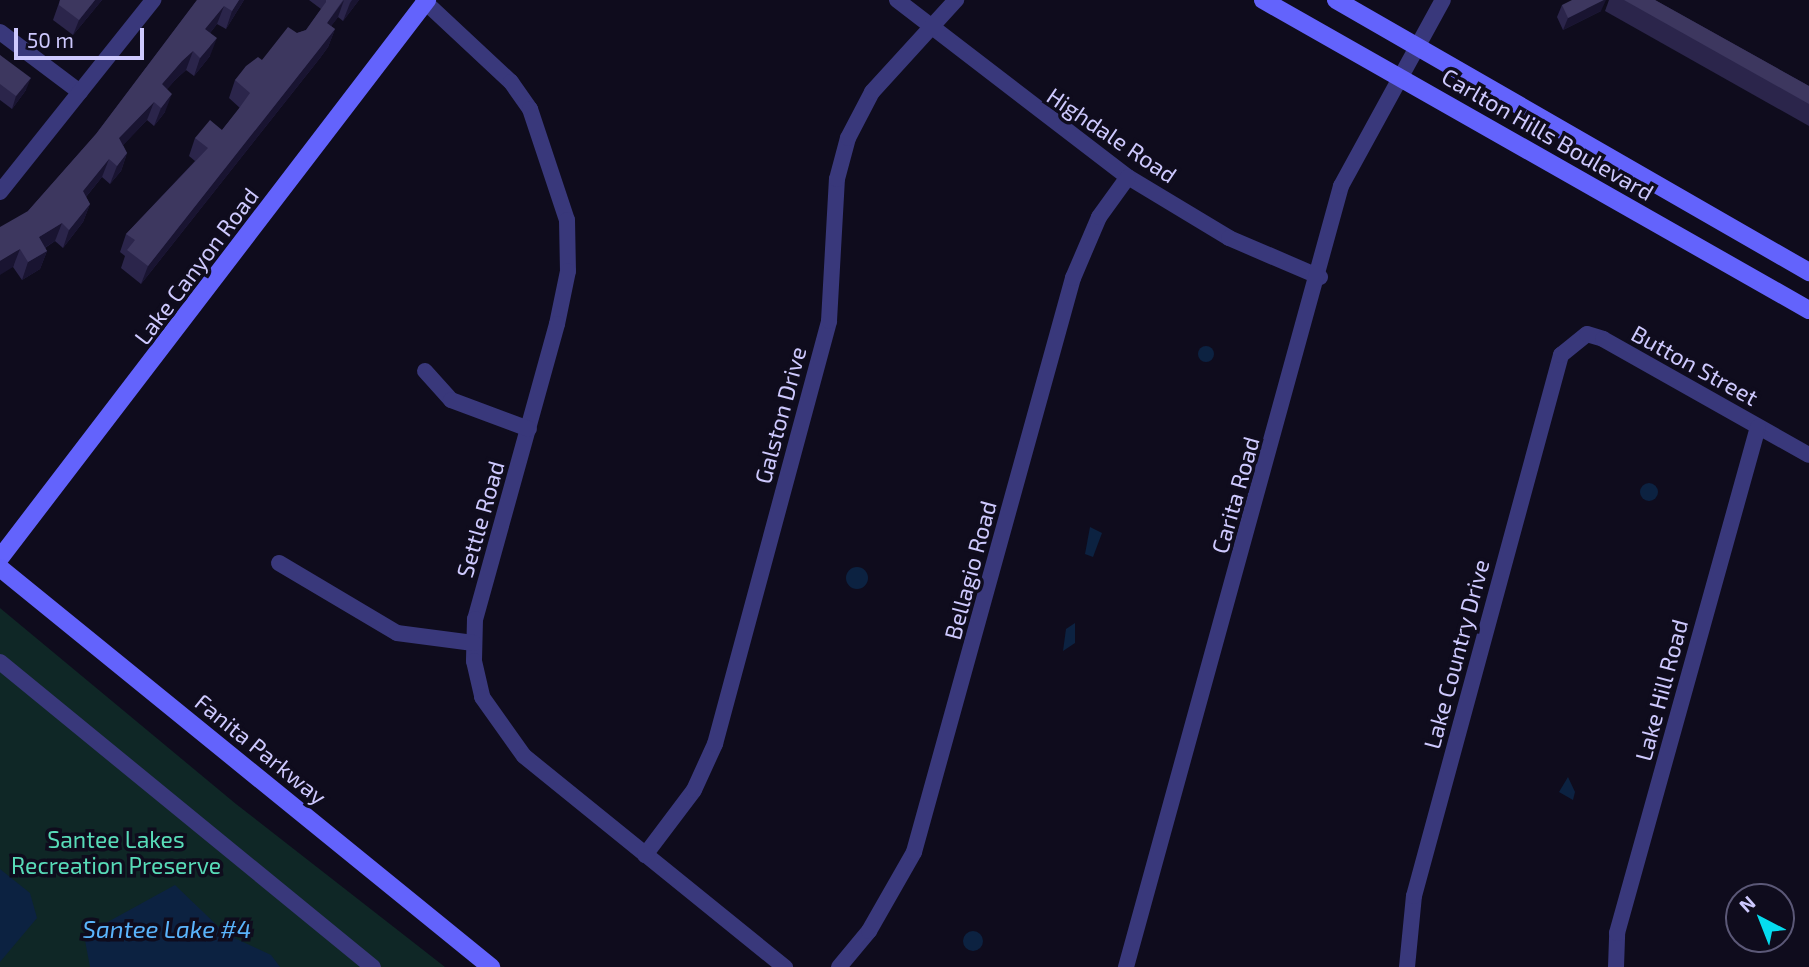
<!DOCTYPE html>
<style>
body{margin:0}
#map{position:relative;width:1809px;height:967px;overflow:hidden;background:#0f0c1d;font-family:"Exo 2",sans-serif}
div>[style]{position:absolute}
.green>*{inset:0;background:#0f2726}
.water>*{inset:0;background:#0c2241}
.round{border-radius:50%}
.street>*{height:16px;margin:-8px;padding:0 8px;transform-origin:8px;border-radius:8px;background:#39387b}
.secondary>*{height:18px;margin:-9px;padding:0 9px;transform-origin:9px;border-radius:9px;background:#6363fc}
.wall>*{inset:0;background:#2b254b}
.shaded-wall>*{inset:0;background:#191431}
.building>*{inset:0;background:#3d375f}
span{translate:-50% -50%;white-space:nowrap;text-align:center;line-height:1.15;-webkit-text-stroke:7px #0f0c1d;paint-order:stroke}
.street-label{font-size:23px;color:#cec9fe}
.park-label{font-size:23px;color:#58dbb8}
.water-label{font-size:24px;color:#5ab4fc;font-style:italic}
.north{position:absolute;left:1725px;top:883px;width:70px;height:70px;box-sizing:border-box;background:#0f0c1d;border:2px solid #5b5877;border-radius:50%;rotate:318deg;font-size:19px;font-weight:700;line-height:28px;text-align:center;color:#cec9fe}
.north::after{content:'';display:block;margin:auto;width:24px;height:32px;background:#05dcee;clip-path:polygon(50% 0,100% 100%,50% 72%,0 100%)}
.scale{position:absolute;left:14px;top:28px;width:130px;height:32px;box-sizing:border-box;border:4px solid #cec9fe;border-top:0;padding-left:9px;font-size:21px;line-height:24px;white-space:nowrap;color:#cec9fe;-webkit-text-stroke:5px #0f0c1d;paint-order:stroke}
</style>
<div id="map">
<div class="green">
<i style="clip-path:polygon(0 608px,236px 804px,445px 967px,0 967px)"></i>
</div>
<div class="water">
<i class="round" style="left:1198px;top:346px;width:16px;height:16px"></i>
<i class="round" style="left:1640px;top:483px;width:18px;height:18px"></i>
<i style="clip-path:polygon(1090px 527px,1102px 533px,1093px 557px,1085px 554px)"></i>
<i class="round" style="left:846px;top:567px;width:22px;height:22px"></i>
<i style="clip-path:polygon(1075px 623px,1075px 643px,1063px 651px,1066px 629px)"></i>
<i style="clip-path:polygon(1568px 777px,1575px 792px,1573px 800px,1559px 792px)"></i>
<i style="clip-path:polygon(0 869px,30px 893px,37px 918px,0 962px)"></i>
<i style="clip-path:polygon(175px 885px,226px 934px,271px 955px,280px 967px,90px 967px,84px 935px)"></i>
<i class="round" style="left:963px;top:931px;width:20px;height:20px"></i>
</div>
<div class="street">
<i style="left:423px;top:0;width:120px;rotate:43deg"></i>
<i style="left:511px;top:82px;width:33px;rotate:55deg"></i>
<i style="left:530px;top:109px;width:117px;rotate:71.6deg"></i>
<i style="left:567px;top:220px;width:51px;rotate:88.9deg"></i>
<i style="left:568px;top:271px;width:54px;rotate:101.7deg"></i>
<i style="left:557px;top:324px;width:306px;rotate:105.5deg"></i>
<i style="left:475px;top:619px;width:42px;rotate:91.4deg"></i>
<i style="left:474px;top:661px;width:37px;rotate:77deg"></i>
<i style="left:482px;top:697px;width:72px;rotate:54.6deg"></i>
<i style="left:524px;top:756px;width:336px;rotate:39deg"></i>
<i style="left:897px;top:0;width:291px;rotate:37.5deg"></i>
<i style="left:1128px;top:177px;width:118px;rotate:31.1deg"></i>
<i style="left:1229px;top:238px;width:99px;rotate:23.2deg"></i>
<i style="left:0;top:32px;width:100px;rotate:36.9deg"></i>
<i style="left:0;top:192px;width:246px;rotate:-51.4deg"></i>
<i style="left:425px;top:371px;width:39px;rotate:48deg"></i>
<i style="left:451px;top:400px;width:83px;rotate:20.4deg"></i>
<i style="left:279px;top:563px;width:137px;rotate:30.7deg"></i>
<i style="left:397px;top:633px;width:77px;rotate:7.5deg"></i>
<i style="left:0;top:662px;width:482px;rotate:39.3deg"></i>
<i style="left:645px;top:855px;width:81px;rotate:-53deg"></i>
<i style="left:694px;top:790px;width:51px;rotate:-65.5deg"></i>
<i style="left:715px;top:744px;width:438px;rotate:-74.9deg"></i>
<i style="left:829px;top:321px;width:142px;rotate:-86.8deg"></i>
<i style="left:837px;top:179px;width:42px;rotate:-75deg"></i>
<i style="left:848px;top:138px;width:52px;rotate:-62.4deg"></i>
<i style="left:872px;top:92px;width:125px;rotate:-47.6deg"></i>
<i style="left:839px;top:967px;width:47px;rotate:-50.2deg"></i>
<i style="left:869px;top:931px;width:91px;rotate:-60.3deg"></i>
<i style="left:914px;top:852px;width:596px;rotate:-74.52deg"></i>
<i style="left:1073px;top:278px;width:66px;rotate:-66.9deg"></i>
<i style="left:1099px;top:217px;width:49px;rotate:-54.1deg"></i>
<i style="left:1126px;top:967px;width:810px;rotate:-74.61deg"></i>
<i style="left:1341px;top:186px;width:212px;rotate:-61.3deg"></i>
<i style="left:1407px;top:967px;width:71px;rotate:-84.4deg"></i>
<i style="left:1414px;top:896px;width:561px;rotate:-74.8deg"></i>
<i style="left:1561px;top:355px;width:33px;rotate:-39deg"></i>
<i style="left:1587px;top:334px;width:17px;rotate:17deg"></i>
<i style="left:1603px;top:339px;width:236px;rotate:29.4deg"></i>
<i style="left:1616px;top:967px;width:34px;rotate:-88deg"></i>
<i style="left:1617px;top:933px;width:525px;rotate:-74.43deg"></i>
</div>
<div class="secondary">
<i style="left:1263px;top:0;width:628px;rotate:29.59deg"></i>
<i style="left:1336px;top:0;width:546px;rotate:29.9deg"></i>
<i style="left:0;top:558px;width:703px;rotate:-52.58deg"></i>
<i style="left:0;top:568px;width:633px;rotate:39.1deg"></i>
</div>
<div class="wall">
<i style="clip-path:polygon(60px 0,102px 0,73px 35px,53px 20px)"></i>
<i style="clip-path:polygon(197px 0,244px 0,226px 29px,217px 24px,210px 33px,210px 56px,194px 76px,186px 70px,176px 79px,167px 89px,165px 112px,154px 126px,147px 120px,123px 145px,127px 153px,121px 171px,110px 184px,102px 177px,86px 197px,90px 204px,83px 222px,63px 248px,55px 241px,45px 248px,47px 251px,40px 269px,22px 280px,13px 267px,28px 211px,96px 134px)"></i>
<i style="clip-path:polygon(309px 0,359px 0,343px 21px,338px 17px,331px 26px,335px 29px,328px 47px,320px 58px,141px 284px,121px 268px,125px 256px,120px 252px,126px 234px,195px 161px,189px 156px,195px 138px,222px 130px,240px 108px,229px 98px,235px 80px,262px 60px,297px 33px,306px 30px,321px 9px)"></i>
<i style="clip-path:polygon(1609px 0,1655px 0,1809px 86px,1809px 126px,1605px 11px)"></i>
<i style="clip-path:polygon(1562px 5px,1601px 11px,1563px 30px,1557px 17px)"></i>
<i style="clip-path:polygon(0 55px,26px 90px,12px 109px,0 100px)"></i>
</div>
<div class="shaded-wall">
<i style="clip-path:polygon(95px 0,102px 0,73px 35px,79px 20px)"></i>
<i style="clip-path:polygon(239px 0,244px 0,226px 29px,232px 11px)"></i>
<i style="clip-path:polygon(344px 0,338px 17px,320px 41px,327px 23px)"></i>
<i style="clip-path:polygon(352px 0,359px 0,343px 21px,350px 3px)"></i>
<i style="clip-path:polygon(1604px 0,1606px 0,1601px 11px,1563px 30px,1568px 18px)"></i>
<i style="clip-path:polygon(224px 6px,217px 24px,199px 47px,205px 29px)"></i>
<i style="clip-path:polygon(335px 29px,328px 47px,320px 58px,141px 284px,148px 266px)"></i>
<i style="clip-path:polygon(217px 38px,210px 56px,194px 76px,200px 58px)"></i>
<i style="clip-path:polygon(193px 51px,186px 70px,176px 79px,156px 102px,162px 84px,182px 61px)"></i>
<i style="clip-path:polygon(31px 78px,26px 90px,12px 109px,16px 96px)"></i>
<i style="clip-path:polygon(172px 94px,165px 112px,154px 126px,161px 108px)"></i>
<i style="clip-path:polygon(154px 102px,147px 120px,113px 156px,119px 138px)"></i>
<i style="clip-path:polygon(127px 153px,121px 171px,110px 184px,117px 166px)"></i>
<i style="clip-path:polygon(109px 159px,102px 177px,76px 209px,83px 191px)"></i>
<i style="clip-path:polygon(90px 204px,83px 222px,63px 248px,69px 230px)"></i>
<i style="clip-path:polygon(62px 223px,55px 241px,32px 256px,39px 237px)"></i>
<i style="clip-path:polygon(20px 249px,13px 267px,0 275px,0 261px)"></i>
<i style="clip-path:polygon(47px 251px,40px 269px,22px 280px,28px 262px)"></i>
</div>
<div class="building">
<i style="clip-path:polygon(60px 0,95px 0,79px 20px,59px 5px)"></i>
<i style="clip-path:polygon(197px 0,239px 0,232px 11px,224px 6px,205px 29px,217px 38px,200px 58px,193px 51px,182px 61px,162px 84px,172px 94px,161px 108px,154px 102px,119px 138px,127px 153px,117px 166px,109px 159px,83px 191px,90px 204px,69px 230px,62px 223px,39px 237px,47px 251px,28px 262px,20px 249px,0 261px,0 227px,28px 211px,96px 134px)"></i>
<i style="clip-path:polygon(326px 0,343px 0,327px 23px,335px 29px,148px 266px,127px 250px,135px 240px,126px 234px,208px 148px,195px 138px,210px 120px,222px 130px,240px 107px,250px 93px,235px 80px,246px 66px,258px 57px,262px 60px,288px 27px,297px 33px,306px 30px,326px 2px)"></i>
<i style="clip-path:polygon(1572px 0,1604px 0,1568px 18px,1562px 5px)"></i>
<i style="clip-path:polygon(1624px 0,1655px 0,1809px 86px,1809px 104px)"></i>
<i style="clip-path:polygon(0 55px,31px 78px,16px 96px,0 84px)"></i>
</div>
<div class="street-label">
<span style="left:1548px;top:134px;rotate:30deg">Carlton Hills Boulevard</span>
<span style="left:1112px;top:135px;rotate:34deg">Highdale Road</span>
<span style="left:196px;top:266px;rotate:-53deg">Lake Canyon Road</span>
<span style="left:1695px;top:365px;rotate:29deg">Button Street</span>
<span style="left:780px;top:415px;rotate:-75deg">Galston Drive</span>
<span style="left:1235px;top:495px;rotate:-74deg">Carita Road</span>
<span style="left:480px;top:519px;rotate:-74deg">Settle Road</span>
<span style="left:970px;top:570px;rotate:-75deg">Bellagio Road</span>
<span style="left:1456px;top:654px;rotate:-75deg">Lake Country Drive</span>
<span style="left:1661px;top:690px;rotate:-75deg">Lake Hill Road</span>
<span style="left:261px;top:749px;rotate:39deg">Fanita Parkway</span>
</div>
<div class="park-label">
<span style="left:116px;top:852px">Santee Lakes<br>Recreation Preserve</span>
</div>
<div class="water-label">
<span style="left:167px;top:929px">Santee Lake #4</span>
</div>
<div class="north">N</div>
<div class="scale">50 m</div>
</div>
